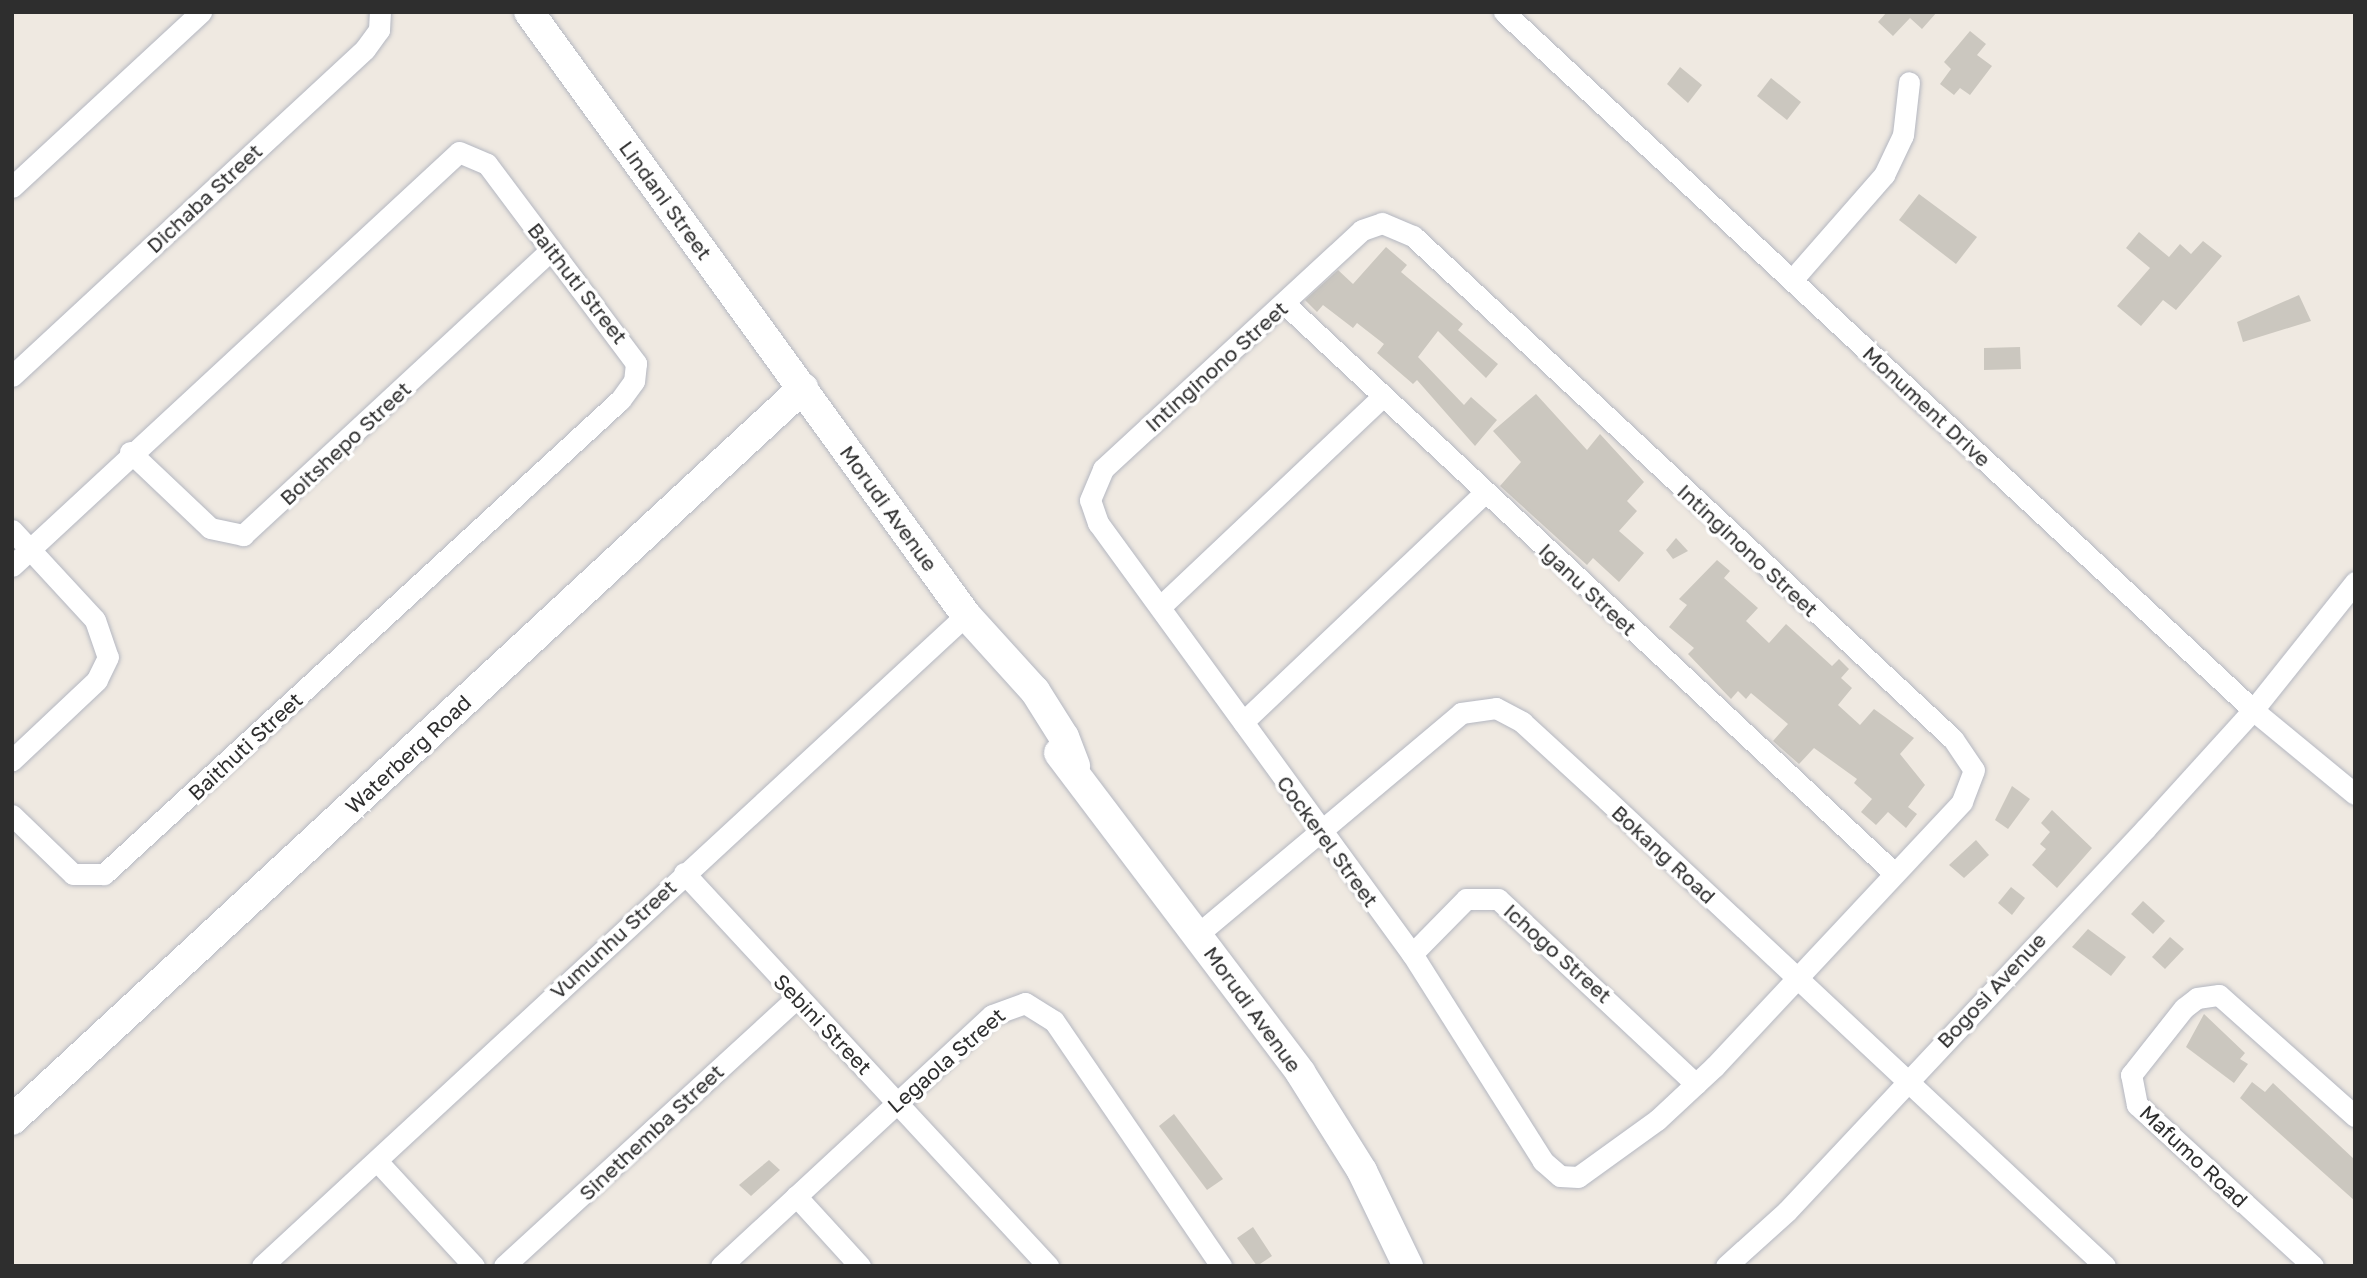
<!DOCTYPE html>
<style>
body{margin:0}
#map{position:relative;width:2367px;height:1278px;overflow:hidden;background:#efe9e1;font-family:"Golos Text",sans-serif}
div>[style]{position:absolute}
.building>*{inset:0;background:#cbc7bf}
.roads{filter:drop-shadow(0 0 2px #b4b7c1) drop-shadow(0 0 2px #b4b7c1)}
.street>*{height:21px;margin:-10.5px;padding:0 10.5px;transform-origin:10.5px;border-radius:10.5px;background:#fff}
.secondary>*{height:30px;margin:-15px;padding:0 15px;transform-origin:15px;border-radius:15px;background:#fff}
span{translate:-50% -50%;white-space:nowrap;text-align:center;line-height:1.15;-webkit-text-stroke:7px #fff;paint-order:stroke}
.street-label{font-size:21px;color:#2e2e2e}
.frame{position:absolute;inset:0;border:14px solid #2e2e2e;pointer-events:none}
</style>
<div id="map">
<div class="building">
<i style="clip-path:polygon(1887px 12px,1937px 12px,1922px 29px,1910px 18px,1893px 36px,1878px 22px)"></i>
<i style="clip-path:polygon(1970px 31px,1986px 44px,1977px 55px,1992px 66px,1970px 95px,1960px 88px,1954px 95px,1940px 84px,1951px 69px,1944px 62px)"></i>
<i style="clip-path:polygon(1680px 67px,1702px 85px,1688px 103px,1667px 84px)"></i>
<i style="clip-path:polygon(1771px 78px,1801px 102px,1787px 120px,1757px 96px)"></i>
<i style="clip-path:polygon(1919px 194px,1977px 237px,1956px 264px,1899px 220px)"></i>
<i style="clip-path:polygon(2139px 232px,2169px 257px,2180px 244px,2191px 254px,2203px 241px,2222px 256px,2176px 310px,2163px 300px,2141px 326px,2117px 306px,2150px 268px,2126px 248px)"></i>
<i style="clip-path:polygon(1386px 247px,1407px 265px,1401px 272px,1463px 324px,1458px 330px,1498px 364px,1486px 378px,1438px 331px,1418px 357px,1464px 405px,1471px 397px,1497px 420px,1475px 446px,1417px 380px,1413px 384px,1377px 353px,1384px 344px,1357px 323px,1353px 328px,1323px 305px,1317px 312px,1305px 300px,1338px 270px,1353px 284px)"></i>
<i style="clip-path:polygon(2299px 295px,2311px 321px,2243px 342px,2237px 322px)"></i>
<i style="clip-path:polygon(2020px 347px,2021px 369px,1984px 370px,1984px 348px)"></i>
<i style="clip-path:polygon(1536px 394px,1587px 450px,1600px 434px,1644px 482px,1627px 501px,1637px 511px,1619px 531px,1644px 553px,1619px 582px,1593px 558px,1587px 565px,1500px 486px,1521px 462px,1493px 431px)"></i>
<i style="clip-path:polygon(1676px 538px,1688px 551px,1673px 559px,1666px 550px)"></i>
<i style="clip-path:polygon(1717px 560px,1730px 571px,1724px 578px,1758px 608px,1746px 621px,1769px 643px,1786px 624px,1832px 666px,1839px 659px,1849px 669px,1841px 678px,1852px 688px,1838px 705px,1860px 725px,1874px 709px,1914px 738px,1900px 754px,1925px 785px,1908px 807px,1917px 814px,1906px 828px,1888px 812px,1876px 825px,1861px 812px,1872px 799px,1854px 783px,1857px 779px,1814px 748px,1799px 764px,1773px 741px,1788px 724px,1751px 693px,1746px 699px,1738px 691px,1731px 699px,1688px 654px,1694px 648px,1669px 627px,1687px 605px,1679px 599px)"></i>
<i style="clip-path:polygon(2012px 786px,2030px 799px,2008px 829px,1995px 820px)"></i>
<i style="clip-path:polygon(2052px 810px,2092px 848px,2057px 888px,2032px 865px,2046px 849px,2040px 844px,2050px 832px,2041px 823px)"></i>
<i style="clip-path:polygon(1976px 840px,1989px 855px,1964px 878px,1949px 865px)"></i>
<i style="clip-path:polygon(2011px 887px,2025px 898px,2012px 915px,1998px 903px)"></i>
<i style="clip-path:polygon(2143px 901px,2165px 921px,2153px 934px,2131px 914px)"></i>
<i style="clip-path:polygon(2088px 929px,2126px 957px,2111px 976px,2072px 947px)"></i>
<i style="clip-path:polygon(2170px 937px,2184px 949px,2165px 969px,2152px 957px)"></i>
<i style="clip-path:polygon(2204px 1014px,2245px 1053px,2240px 1059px,2248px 1064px,2234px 1083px,2186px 1047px)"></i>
<i style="clip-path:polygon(2252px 1082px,2265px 1092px,2273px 1083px,2355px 1160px,2355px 1201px,2240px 1098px)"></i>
<i style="clip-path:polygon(1174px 1114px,1223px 1179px,1207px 1190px,1159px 1126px)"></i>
<i style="clip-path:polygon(769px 1160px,780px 1170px,751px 1196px,739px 1185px)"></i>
<i style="clip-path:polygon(1253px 1227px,1272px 1256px,1257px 1266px,1237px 1238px)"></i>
</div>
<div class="roads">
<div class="street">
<i style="left:1504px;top:12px;width:1024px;rotate:42.98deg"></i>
<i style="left:2253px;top:710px;width:132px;rotate:39.5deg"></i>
<i style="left:12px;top:187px;width:258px;rotate:-42.8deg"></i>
<i style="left:1382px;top:223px;width:34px;rotate:23deg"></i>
<i style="left:1413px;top:236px;width:738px;rotate:42.97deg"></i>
<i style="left:1953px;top:739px;width:37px;rotate:56deg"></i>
<i style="left:1974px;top:770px;width:34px;rotate:111deg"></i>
<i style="left:1962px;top:802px;width:362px;rotate:133.1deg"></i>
<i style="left:1715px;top:1066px;width:79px;rotate:137deg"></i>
<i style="left:1657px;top:1120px;width:97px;rotate:144.2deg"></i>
<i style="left:1578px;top:1177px;width:18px;rotate:-177deg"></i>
<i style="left:1560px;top:1176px;width:23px;rotate:-139deg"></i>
<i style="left:1543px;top:1161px;width:245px;rotate:-122.3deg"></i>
<i style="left:1412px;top:954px;width:533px;rotate:-126.07deg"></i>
<i style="left:1098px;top:523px;width:24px;rotate:-109deg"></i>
<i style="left:1090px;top:500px;width:34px;rotate:-67deg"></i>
<i style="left:1103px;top:469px;width:352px;rotate:-42.7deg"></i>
<i style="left:1362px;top:230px;width:21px;rotate:-19deg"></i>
<i style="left:1792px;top:280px;width:140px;rotate:-48.8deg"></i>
<i style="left:1884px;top:175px;width:44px;rotate:-64.6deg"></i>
<i style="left:1903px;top:135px;width:53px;rotate:-83.5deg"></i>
<i style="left:1285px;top:304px;width:832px;rotate:43.05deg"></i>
<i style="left:12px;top:376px;width:481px;rotate:-42.8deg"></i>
<i style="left:365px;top:49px;width:24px;rotate:-54deg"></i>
<i style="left:379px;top:30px;width:18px;rotate:-87deg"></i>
<i style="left:130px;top:452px;width:110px;rotate:43.5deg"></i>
<i style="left:210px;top:528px;width:34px;rotate:12deg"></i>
<i style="left:243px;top:535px;width:420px;rotate:-42.8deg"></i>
<i style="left:12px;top:530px;width:122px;rotate:47.3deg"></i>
<i style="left:95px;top:620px;width:39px;rotate:71deg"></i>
<i style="left:108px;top:657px;width:25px;rotate:116deg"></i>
<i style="left:97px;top:680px;width:117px;rotate:136.7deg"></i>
<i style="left:12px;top:566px;width:609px;rotate:-42.81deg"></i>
<i style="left:459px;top:152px;width:30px;rotate:23deg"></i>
<i style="left:487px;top:164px;width:249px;rotate:53.2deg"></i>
<i style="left:636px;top:363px;width:18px;rotate:96deg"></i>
<i style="left:634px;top:381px;width:24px;rotate:126deg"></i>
<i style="left:620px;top:400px;width:701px;rotate:137.43deg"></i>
<i style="left:104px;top:874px;width:31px;rotate:180deg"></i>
<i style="left:73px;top:874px;width:85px;rotate:-136deg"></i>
<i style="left:1161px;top:606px;width:301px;rotate:-43.4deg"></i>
<i style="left:1243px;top:722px;width:332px;rotate:-43.5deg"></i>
<i style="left:684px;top:873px;width:536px;rotate:47.19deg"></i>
<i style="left:1198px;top:934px;width:344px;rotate:-40deg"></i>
<i style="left:1461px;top:713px;width:35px;rotate:-8deg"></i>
<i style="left:1496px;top:708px;width:30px;rotate:28deg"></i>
<i style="left:1522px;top:722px;width:115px;rotate:42.5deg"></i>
<i style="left:1607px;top:800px;width:682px;rotate:43.1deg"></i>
<i style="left:1412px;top:954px;width:77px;rotate:-45.5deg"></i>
<i style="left:1466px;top:899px;width:32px"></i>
<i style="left:1498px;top:899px;width:271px;rotate:43.1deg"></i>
<i style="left:377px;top:1161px;width:143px;rotate:47.3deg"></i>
<i style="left:796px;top:1196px;width:95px;rotate:47.6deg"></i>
<i style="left:262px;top:1266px;width:959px;rotate:-42.76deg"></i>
<i style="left:504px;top:1266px;width:396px;rotate:-42.5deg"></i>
<i style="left:721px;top:1266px;width:369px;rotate:-42.8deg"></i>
<i style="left:992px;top:1015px;width:35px;rotate:-20deg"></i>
<i style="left:1025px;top:1003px;width:34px;rotate:32deg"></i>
<i style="left:1054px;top:1021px;width:297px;rotate:55.7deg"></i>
<i style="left:1726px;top:1266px;width:82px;rotate:-42deg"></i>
<i style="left:1787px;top:1211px;width:525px;rotate:-46.85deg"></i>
<i style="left:2146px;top:828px;width:159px;rotate:-47.8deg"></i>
<i style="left:2253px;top:710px;width:164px;rotate:-51.4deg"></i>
<i style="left:2313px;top:1266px;width:239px;rotate:-137.5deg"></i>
<i style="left:2137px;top:1105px;width:31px;rotate:-101deg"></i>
<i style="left:2131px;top:1075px;width:85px;rotate:-51.7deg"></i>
<i style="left:2184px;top:1008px;width:16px;rotate:-38deg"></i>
<i style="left:2197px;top:998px;width:22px;rotate:-8deg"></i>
<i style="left:2219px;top:995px;width:182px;rotate:41.7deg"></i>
</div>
<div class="secondary">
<i style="left:529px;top:12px;width:745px;rotate:54.07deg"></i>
<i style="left:966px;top:615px;width:103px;rotate:47.8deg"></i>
<i style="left:1035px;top:691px;width:54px;rotate:57.8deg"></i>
<i style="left:1064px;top:737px;width:31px;rotate:69deg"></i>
<i style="left:1059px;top:753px;width:400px;rotate:52.9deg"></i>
<i style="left:1300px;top:1072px;width:117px;rotate:57.9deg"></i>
<i style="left:1362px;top:1171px;width:106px;rotate:64.2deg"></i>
<i style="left:12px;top:1120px;width:1078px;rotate:-42.78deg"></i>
</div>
</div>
<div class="street-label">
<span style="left:204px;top:198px;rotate:-43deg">Dichaba Street</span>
<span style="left:666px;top:200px;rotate:54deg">Lindani Street</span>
<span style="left:578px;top:283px;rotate:52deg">Baithuti Street</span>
<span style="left:1216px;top:366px;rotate:-42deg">Intinginono Street</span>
<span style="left:1927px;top:406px;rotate:43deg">Monument Drive</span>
<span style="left:345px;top:443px;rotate:-43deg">Boitshepo Street</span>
<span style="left:889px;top:508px;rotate:54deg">Morudi Avenue</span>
<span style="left:1748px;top:550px;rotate:43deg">Intinginono Street</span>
<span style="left:1588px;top:589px;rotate:43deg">Iganu Street</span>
<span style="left:245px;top:746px;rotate:-43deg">Baithuti Street</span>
<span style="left:408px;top:754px;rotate:-43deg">Waterberg Road</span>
<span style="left:1328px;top:841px;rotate:54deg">Cockerel Street</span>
<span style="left:1664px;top:854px;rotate:43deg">Bokang Road</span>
<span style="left:613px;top:939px;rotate:-43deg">Vumunhu Street</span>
<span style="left:1558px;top:953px;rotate:42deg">Ichogo Street</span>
<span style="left:1991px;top:990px;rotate:-47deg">Bogosi Avenue</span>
<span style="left:1253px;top:1009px;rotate:54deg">Morudi Avenue</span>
<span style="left:823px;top:1024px;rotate:46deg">Sebini Street</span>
<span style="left:946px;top:1060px;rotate:-41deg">Legaola Street</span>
<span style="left:651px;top:1132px;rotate:-43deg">Sinethemba Street</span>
<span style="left:2194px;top:1156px;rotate:43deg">Mafumo Road</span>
</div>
<div class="frame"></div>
</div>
